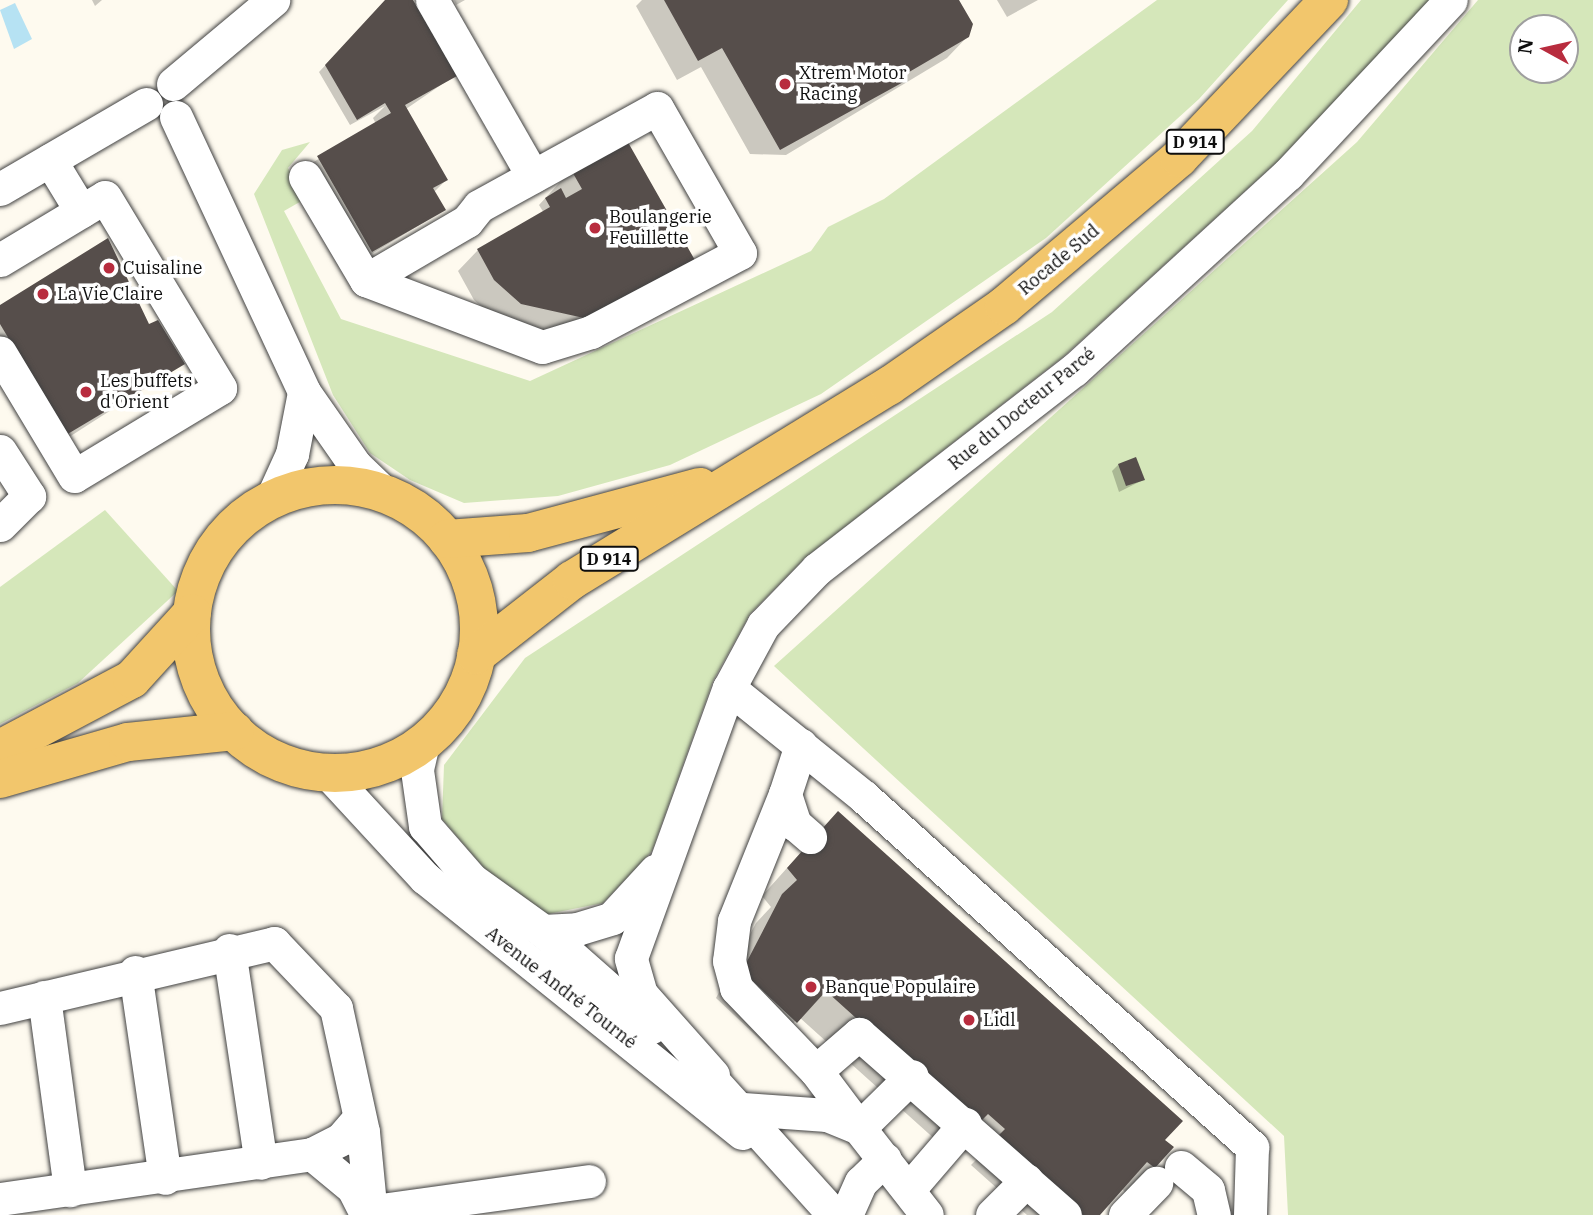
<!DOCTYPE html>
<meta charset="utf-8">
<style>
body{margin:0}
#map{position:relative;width:1593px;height:1215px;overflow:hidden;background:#fefaef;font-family:"IBM Plex Serif",serif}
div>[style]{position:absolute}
.green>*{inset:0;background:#d5e7ba}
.water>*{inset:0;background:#b6e2f3}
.shadow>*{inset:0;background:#0003}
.building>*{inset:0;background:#564e4b}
.roads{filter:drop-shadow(0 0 2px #414141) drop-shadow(0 0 2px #414141)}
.minor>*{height:33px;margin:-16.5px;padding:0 16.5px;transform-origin:16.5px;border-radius:16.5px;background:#fff}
.major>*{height:38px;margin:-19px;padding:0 19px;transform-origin:19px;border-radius:19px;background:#f2c66c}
.major>.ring{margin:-19px;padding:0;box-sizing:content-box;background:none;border:38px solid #f2c66c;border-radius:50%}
.dots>*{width:19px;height:19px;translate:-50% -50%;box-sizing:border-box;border:4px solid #fff;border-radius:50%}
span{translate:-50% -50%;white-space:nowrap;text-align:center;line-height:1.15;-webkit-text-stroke:7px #fff;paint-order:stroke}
.shield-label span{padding:2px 5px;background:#fff;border:2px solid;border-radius:5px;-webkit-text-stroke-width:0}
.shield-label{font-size:16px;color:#0e0e0e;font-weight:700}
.poi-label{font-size:18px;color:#0e0e0e}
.left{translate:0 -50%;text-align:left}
.street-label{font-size:18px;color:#0e0e0e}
.north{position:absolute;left:1509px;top:14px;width:70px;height:70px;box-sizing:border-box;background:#fff;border:2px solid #9f9f9f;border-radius:50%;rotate:278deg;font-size:19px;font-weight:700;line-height:28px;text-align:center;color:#0e0e0e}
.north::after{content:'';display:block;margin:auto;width:24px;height:32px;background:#b82c3e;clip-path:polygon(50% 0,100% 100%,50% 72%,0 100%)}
</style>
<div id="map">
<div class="green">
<i style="clip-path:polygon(1157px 0,1288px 0,1199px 99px,1046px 238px,821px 394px,670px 465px,558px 496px,464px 503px,410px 480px,370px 453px,333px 395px,254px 194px,282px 150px,310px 142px,288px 168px,305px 199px,284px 211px,341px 319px,530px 381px,811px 251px,828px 227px,884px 199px)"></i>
<i style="clip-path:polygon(1361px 0,1430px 0,1277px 162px,1063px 357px,806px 557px,750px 614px,713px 681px,652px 851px,603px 903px,548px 914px,484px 868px,442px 819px,444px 765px,525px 658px,1052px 312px,1252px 131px)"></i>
<i style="clip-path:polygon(evenodd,1478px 0,1593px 0,1593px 1215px,1288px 1215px,1284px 1136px,774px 666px,1357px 142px,1478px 0,1523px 28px,1565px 28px,1565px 70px,1523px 70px,1523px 28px)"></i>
<i style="clip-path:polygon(105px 510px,178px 591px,78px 683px,0 724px,0 587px)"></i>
</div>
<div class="water">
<i style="clip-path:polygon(15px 3px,32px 39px,14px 49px,0 10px)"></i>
</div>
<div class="shadow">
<i style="clip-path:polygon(92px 0,102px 0,95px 6px)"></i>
<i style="clip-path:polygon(387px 0,411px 0,454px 76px,406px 109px,446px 180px,434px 192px,444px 210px,365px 258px,312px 163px,376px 124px,373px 118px,385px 106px,350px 125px,319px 72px)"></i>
<i style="clip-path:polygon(454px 0,465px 0,456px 5px)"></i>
<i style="clip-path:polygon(642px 0,958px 0,968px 36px,947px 58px,786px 155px,750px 154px,701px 67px,677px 80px,636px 6px)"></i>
<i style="clip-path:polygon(997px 0,1038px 0,1007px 17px)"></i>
<i style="clip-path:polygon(624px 139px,581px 335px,501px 324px,474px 300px,458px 271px,478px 250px,544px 213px,539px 205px,571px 170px)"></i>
<i style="clip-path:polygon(108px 241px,148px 326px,183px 364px,52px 448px,0 360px,0 307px)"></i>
<i style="clip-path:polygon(1118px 465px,1143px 480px,1119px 492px,1112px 471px)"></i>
<i style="clip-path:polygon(812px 840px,1171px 1147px,1127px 1194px,1121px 1188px,1097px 1215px,1027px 1215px,971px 1165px,979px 1157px,960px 1139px,948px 1151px,799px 1017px,769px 1048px,716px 998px,756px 923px,771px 907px,762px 896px)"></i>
</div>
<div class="building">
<i style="clip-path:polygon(385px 0,413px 0,457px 76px,405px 105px,448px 180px,433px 188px,446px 210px,372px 252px,317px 156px,391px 113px,385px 103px,357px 120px,325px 65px)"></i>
<i style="clip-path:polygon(664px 0,959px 0,973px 24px,969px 37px,904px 75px,907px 80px,780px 150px,722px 48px,698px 61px)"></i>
<i style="clip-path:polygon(625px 137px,696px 262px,584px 318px,521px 304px,494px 280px,477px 249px,550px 207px,545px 198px,561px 188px,566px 198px,582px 189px,570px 168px)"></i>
<i style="clip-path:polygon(108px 238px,149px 324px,158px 320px,185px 364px,66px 435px,0 324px,0 305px)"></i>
<i style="clip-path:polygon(1136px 457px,1145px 480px,1126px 486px,1118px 464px)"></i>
<i style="clip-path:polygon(838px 811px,1183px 1121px,1165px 1140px,1174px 1147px,1155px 1168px,1147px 1162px,1100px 1215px,1083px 1215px,997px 1137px,1005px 1129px,988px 1114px,976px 1126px,826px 991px,797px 1023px,742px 971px,782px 894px,797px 880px,787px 868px)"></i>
</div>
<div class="roads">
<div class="minor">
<i style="left:432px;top:0;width:203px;rotate:60.2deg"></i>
<i style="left:173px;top:84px;width:131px;rotate:-40deg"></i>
<i style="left:657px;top:108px;width:167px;rotate:60.2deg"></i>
<i style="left:740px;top:253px;width:169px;rotate:152.1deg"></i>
<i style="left:591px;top:332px;width:51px;rotate:163deg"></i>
<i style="left:542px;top:347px;width:188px;rotate:-159.2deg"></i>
<i style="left:366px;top:280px;width:117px;rotate:-30.3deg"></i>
<i style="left:467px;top:221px;width:19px;rotate:-51deg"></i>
<i style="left:479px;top:206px;width:203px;rotate:-28.8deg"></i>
<i style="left:176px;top:117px;width:303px;rotate:65deg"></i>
<i style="left:304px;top:392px;width:89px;rotate:55.1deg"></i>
<i style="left:355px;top:465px;width:42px;rotate:44deg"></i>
<i style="left:50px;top:160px;width:60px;rotate:58.7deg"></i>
<i style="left:305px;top:177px;width:120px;rotate:59.4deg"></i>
<i style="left:0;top:189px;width:169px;rotate:-30.2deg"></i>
<i style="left:0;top:260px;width:122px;rotate:-31deg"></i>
<i style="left:105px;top:197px;width:223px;rotate:58.9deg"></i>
<i style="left:220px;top:388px;width:170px;rotate:148.9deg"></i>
<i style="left:74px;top:476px;width:144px;rotate:-121deg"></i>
<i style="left:0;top:451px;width:54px;rotate:57.2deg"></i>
<i style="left:29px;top:496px;width:41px;rotate:135deg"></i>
<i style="left:271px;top:500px;width:51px;rotate:-65.5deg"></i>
<i style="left:292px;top:454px;width:63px;rotate:-79deg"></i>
<i style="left:729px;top:688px;width:174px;rotate:38.9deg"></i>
<i style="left:864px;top:797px;width:523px;rotate:42.05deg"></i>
<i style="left:1252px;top:1147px;width:68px;rotate:91.7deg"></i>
<i style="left:423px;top:743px;width:28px;rotate:103deg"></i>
<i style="left:417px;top:770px;width:57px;rotate:81.9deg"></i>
<i style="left:425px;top:826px;width:72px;rotate:49deg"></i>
<i style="left:472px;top:880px;width:87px;rotate:35.7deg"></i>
<i style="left:543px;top:931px;width:145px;rotate:41.4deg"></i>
<i style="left:801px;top:745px;width:52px;rotate:108.1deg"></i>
<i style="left:785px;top:794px;width:32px;rotate:72deg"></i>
<i style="left:795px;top:824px;width:20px;rotate:41deg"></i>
<i style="left:328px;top:773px;width:143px;rotate:47.3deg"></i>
<i style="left:425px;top:878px;width:407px;rotate:38.8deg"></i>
<i style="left:785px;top:794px;width:137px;rotate:111.9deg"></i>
<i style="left:734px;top:921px;width:40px;rotate:97.1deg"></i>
<i style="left:729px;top:961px;width:28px;rotate:75deg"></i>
<i style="left:736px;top:988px;width:115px;rotate:46.1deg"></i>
<i style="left:816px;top:1071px;width:57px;rotate:-40.7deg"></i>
<i style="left:859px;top:1034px;width:274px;rotate:41.3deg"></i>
<i style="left:543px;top:931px;width:34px;rotate:-3deg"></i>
<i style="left:577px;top:929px;width:37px;rotate:-17deg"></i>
<i style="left:612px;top:918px;width:64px;rotate:-47.5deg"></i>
<i style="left:229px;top:950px;width:215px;rotate:81.5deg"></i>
<i style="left:135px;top:972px;width:208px;rotate:81.7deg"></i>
<i style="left:44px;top:997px;width:195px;rotate:82.3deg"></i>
<i style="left:0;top:1008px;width:282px;rotate:-13.3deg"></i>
<i style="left:274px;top:943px;width:90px;rotate:46.4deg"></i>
<i style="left:336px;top:1008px;width:127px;rotate:77.7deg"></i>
<i style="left:363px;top:1132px;width:83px;rotate:84.5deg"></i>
<i style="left:695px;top:1061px;width:207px;rotate:47.9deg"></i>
<i style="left:816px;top:1071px;width:71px;rotate:53deg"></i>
<i style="left:859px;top:1128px;width:74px;rotate:-44.5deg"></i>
<i style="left:713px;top:1075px;width:108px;rotate:-131.6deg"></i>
<i style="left:641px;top:994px;width:37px;rotate:-106deg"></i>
<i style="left:631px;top:958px;width:287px;rotate:-70.1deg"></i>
<i style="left:729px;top:688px;width:72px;rotate:-61.6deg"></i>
<i style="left:763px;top:625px;width:78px;rotate:-46deg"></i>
<i style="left:817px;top:569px;width:325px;rotate:-37.8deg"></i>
<i style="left:1074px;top:370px;width:290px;rotate:-42.5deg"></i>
<i style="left:1288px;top:174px;width:238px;rotate:-46.9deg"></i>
<i style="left:743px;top:1109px;width:84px;rotate:4.1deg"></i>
<i style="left:827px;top:1115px;width:35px;rotate:22deg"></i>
<i style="left:859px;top:1128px;width:110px;rotate:52deg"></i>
<i style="left:312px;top:1154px;width:53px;rotate:39.7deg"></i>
<i style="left:353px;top:1188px;width:30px;rotate:63deg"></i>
<i style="left:1181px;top:1167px;width:35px;rotate:40deg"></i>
<i style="left:1208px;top:1190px;width:26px;rotate:77deg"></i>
<i style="left:909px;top:1189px;width:86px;rotate:-49.3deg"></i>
<i style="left:0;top:1199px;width:315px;rotate:-8.2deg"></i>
<i style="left:312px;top:1154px;width:33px;rotate:-27deg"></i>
<i style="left:341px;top:1139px;width:28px;rotate:-49deg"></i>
<i style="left:374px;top:1211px;width:217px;rotate:-7.9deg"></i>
<i style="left:846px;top:1215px;width:36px;rotate:-66deg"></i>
<i style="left:861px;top:1182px;width:33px;rotate:-44deg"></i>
<i style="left:992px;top:1215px;width:49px;rotate:-45deg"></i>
<i style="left:1125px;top:1215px;width:45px;rotate:-45.9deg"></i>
</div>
<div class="major">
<i class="ring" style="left:191px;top:485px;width:250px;height:250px"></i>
<i style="left:447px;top:539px;width:81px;rotate:-4.2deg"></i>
<i style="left:528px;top:533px;width:178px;rotate:-15deg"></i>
<i style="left:476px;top:655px;width:122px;rotate:-38deg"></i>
<i style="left:572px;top:580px;width:372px;rotate:-31.5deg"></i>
<i style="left:889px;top:386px;width:140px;rotate:-34.8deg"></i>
<i style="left:1004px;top:306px;width:229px;rotate:-40.2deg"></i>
<i style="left:1179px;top:158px;width:218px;rotate:-46.5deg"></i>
<i style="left:0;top:749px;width:149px;rotate:-27.9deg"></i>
<i style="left:132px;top:679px;width:89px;rotate:-47.7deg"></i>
<i style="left:0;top:779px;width:133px;rotate:-16.1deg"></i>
<i style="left:128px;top:742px;width:107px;rotate:-5.9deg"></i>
</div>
</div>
<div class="dots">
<i style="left:785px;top:84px;background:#b82c3e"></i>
<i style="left:595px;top:228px;background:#b82c3e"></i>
<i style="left:109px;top:268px;background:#b82c3e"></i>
<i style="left:43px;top:294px;background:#b82c3e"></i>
<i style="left:86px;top:392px;background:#b82c3e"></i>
<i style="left:811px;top:987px;background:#b82c3e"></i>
<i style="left:969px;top:1020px;background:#b82c3e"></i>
</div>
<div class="shield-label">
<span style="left:1195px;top:142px">D 914</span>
<span style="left:609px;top:559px">D 914</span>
</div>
<div class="poi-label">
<span class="left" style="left:799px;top:84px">Xtrem Motor<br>Racing</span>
<span class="left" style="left:609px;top:228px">Boulangerie<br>Feuillette</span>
<span class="left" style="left:123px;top:268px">Cuisaline</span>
<span class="left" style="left:57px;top:294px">La Vie Claire</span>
<span class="left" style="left:100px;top:392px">Les buffets<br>d'Orient</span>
<span class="left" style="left:825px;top:987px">Banque Populaire</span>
<span class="left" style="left:983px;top:1020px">Lidl</span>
</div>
<div class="street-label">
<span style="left:1059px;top:260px;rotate:-40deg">Rocade Sud</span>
<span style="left:1022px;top:409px;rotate:-39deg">Rue du Docteur Parcé</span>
<span style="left:561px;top:988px;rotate:38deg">Avenue André Tourné</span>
</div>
<div class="north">N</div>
</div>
